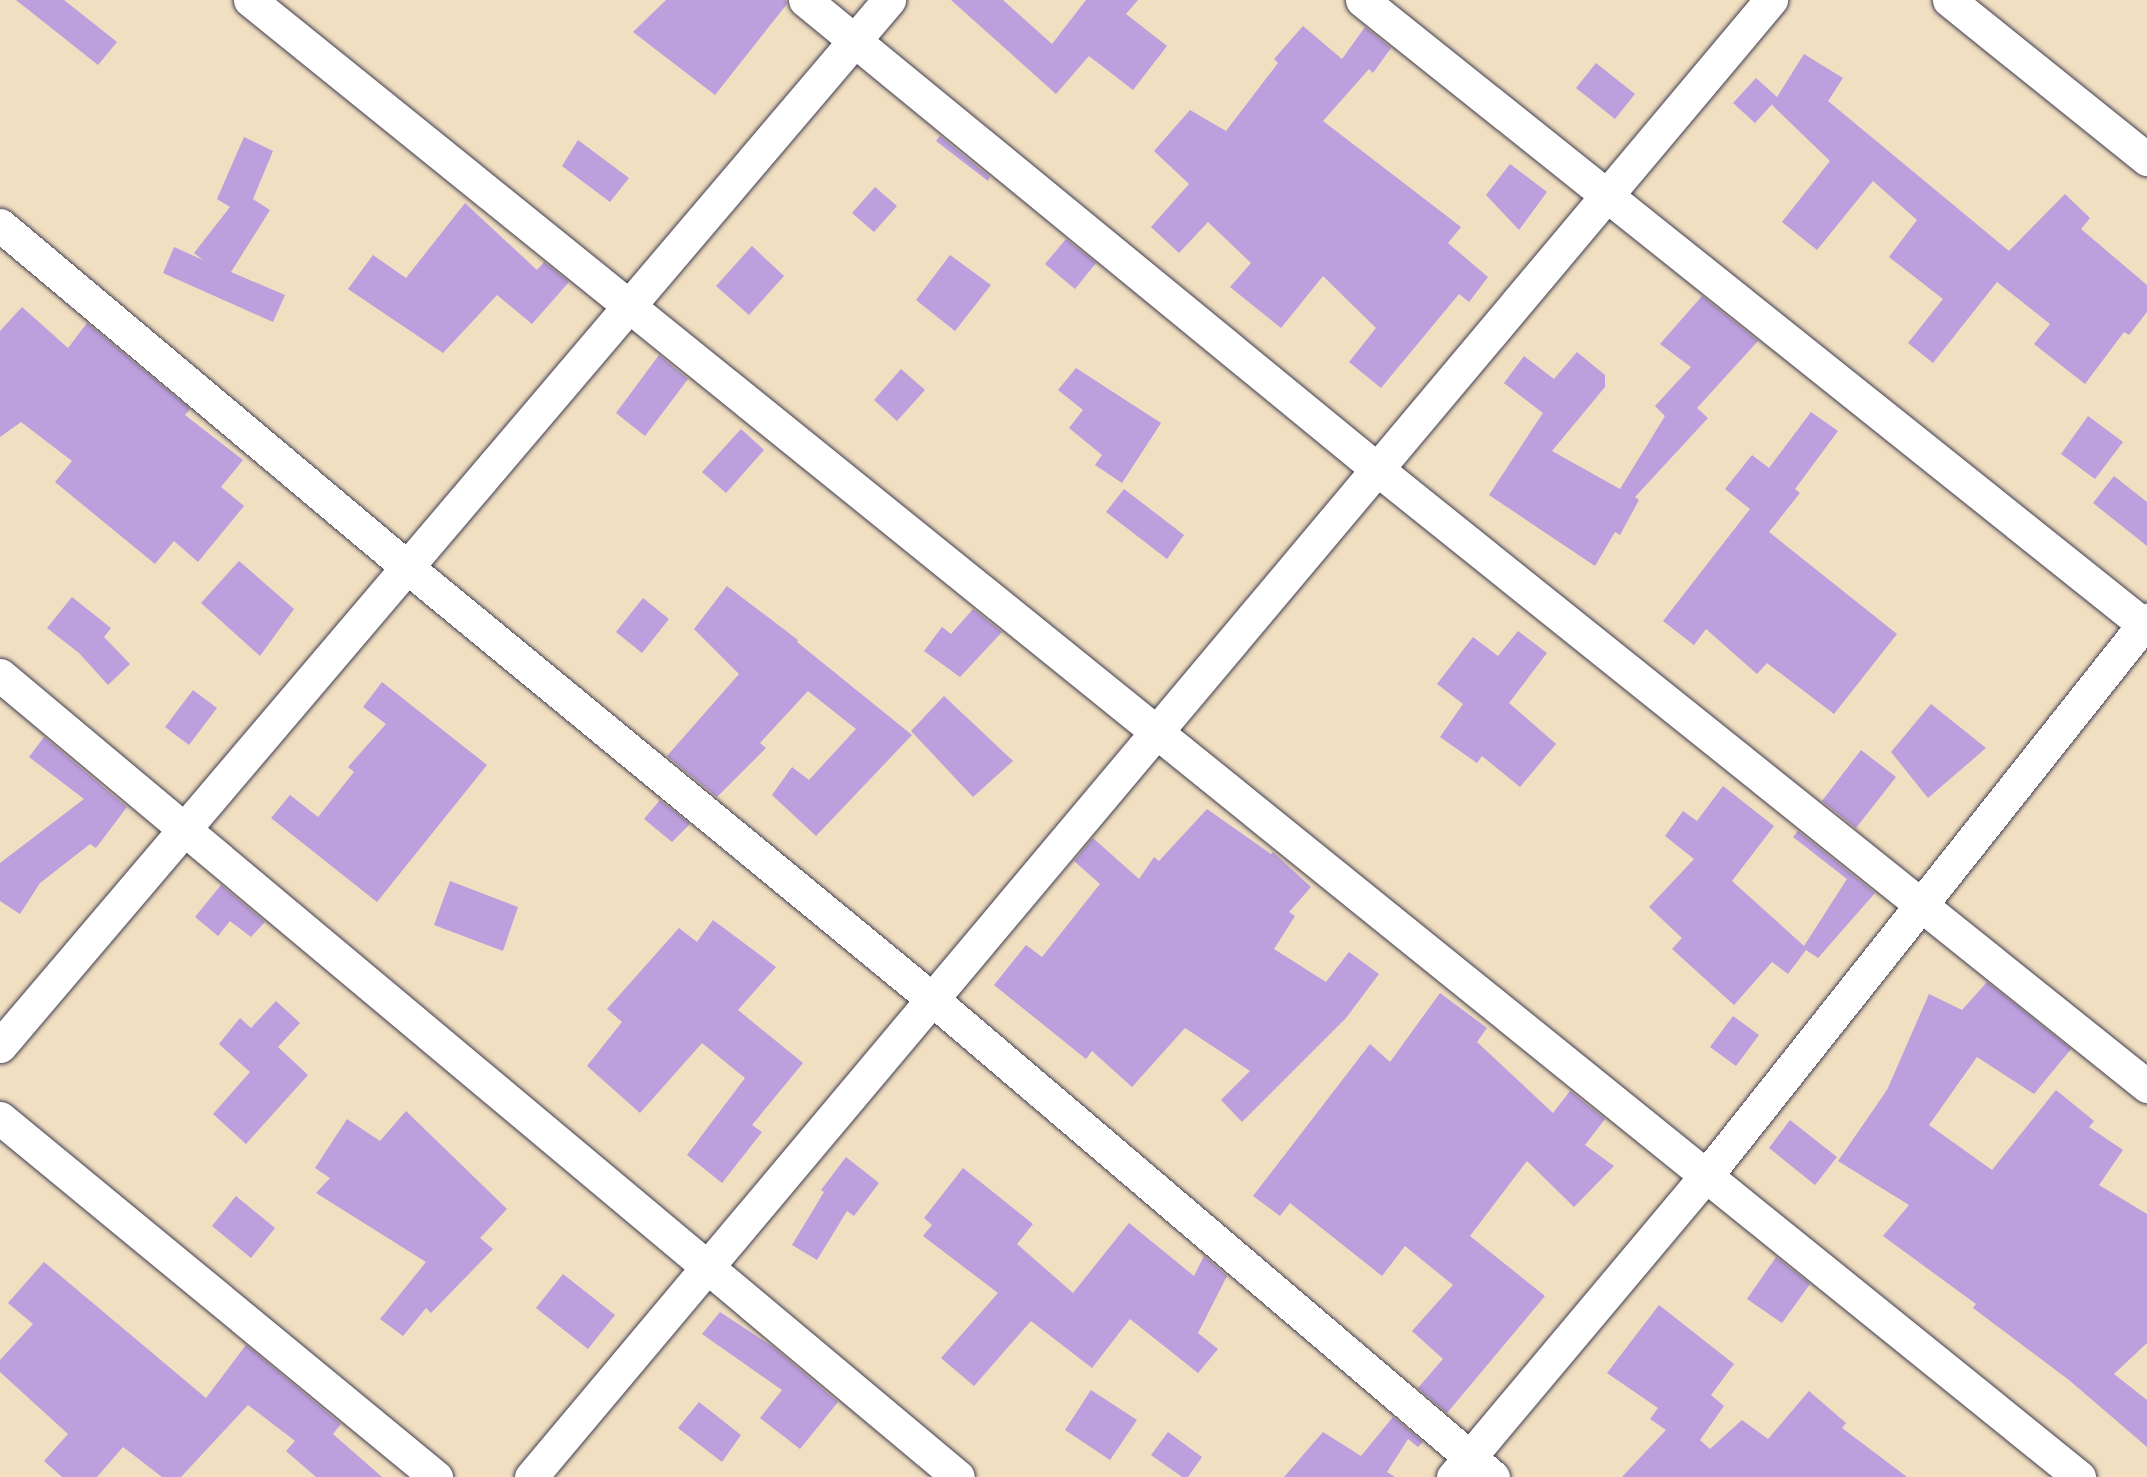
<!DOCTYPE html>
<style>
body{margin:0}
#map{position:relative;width:2147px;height:1477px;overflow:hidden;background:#f1dfc1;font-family:"Playpen Sans",sans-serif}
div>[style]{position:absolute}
.building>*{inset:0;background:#bc9fdd}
.roads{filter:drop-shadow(0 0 2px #413e4f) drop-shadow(0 0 2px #413e4f)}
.street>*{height:33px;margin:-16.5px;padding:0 16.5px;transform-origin:16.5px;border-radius:16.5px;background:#fff}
span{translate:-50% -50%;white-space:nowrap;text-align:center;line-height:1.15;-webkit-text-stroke:6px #f7f3e8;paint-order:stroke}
</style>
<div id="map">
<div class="building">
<i style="clip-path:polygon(16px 0,64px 0,117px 42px,98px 65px)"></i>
<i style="clip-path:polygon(666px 0,786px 0,787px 4px,715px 95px,633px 32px)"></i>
<i style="clip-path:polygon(951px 0,1003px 0,1052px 44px,1086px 0,1138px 0,1126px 14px,1167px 46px,1133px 90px,1089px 56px,1056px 94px)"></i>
<i style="clip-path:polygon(1303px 26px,1342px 59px,1365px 27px,1391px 48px,1373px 73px,1369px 69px,1323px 121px,1461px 227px,1448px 243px,1488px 277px,1469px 302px,1459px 294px,1381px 388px,1349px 362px,1376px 328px,1323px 276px,1281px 328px,1230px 287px,1251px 263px,1208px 222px,1179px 253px,1151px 227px,1189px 184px,1154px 151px,1190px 110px,1226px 131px,1278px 63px,1274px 59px)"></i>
<i style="clip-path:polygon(1804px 54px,1843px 78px,1828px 101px,2009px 251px,2065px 194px,2090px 218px,2081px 229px,2147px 285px,2147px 312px,2129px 335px,2124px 332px,2085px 384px,2034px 344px,2050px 324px,1997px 282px,1933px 363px,1908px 343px,1943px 299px,1889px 257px,1917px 220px,1873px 181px,1817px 250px,1782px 222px,1830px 161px,1772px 105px,1774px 102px,1755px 123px,1733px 103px,1756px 78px,1777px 97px)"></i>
<i style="clip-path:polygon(1596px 63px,1635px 94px,1615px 119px,1576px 88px)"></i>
<i style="clip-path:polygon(940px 136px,990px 177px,988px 181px,936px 141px)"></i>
<i style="clip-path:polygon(244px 137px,273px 151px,253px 199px,270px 210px,231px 272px,285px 295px,273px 322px,163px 273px,174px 247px,203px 260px,194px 253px,230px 207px,217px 199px)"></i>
<i style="clip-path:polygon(578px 140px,629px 178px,610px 202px,562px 166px)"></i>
<i style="clip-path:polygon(1510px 164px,1547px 192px,1519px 230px,1486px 195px)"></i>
<i style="clip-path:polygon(875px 187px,897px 206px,874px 232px,852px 213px)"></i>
<i style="clip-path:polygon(465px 203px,537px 270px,544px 262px,569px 282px,532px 324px,497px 295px,443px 353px,348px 289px,373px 255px,406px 278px)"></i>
<i style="clip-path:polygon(1066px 239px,1096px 263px,1075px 289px,1045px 264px)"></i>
<i style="clip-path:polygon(752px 246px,784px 276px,749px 315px,716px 286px)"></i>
<i style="clip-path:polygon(950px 255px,991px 285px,955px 331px,916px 300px)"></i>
<i style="clip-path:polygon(1702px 296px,1758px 341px,1697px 408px,1708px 418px,1635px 497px,1639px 500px,1620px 535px,1615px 532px,1595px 566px,1489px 495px,1543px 413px,1504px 383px,1524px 356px,1554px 379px,1577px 352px,1605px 375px,1605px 387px,1552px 451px,1620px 489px,1665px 416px,1655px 406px,1691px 367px,1660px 344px)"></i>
<i style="clip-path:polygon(22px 307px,68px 348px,87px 323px,190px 409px,185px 415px,243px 460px,221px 487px,244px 506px,198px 562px,174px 541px,155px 564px,55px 482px,72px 461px,21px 422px,0 437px,0 331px)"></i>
<i style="clip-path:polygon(659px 355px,688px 379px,645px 436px,616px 413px)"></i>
<i style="clip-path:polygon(1076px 368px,1161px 423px,1122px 483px,1095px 465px,1102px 455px,1069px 428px,1083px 410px,1058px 390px)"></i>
<i style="clip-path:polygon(901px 369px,925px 390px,897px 421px,874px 400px)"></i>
<i style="clip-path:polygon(1811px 412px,1838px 431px,1795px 489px,1800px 493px,1769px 532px,1897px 634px,1834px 714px,1767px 663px,1757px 674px,1706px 629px,1694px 645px,1663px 621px,1750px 509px,1725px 489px,1752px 455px,1769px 468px)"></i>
<i style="clip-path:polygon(2088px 416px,2123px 442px,2095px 479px,2061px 454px)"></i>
<i style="clip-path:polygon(741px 429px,764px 450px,726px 493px,702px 472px)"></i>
<i style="clip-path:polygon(2114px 476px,2147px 502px,2147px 546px,2093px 503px)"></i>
<i style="clip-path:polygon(1124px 489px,1184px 535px,1167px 559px,1106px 512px)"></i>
<i style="clip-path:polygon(239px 561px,294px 609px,260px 656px,201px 603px)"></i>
<i style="clip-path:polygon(727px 586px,798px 640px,797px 642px,912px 735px,816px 836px,772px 795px,792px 767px,809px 780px,856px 729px,808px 691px,760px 743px,766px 748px,717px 797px,667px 756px,739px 674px,694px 629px)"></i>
<i style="clip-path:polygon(72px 597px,111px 628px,104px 637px,130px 664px,108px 685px,79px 653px,47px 628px)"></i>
<i style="clip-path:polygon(643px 598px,669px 619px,642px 653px,616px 632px)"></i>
<i style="clip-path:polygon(973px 609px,1002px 632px,960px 677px,924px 651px,942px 627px,951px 634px)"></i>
<i style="clip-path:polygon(1518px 631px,1547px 653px,1509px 703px,1556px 744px,1520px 787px,1482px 756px,1477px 763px,1440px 737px,1463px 704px,1437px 684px,1473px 637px,1498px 656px)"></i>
<i style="clip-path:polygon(382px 682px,487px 765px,377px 902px,271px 818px,290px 795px,318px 817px,354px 772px,348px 767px,386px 724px,363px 707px)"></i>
<i style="clip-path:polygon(193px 690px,217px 708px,189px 745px,165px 727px)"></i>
<i style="clip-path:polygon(944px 696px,1013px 761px,973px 797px,911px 731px)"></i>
<i style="clip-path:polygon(1931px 704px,1986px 748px,1928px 798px,1891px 752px)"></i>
<i style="clip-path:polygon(44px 737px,127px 807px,96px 848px,90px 844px,40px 883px,20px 914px,0 901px,0 863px,84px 799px,29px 757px)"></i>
<i style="clip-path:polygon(1861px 750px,1896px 777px,1856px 828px,1822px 801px)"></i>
<i style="clip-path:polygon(1723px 786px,1774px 826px,1732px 881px,1804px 946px,1847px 879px,1793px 837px,1798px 831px,1875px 893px,1818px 958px,1806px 950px,1788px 974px,1772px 962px,1734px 1005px,1672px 949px,1682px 938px,1649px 907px,1694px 859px,1665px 836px,1683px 811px,1697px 821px)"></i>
<i style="clip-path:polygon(652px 794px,690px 824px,672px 842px,644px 819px,660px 800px)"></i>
<i style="clip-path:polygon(1207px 809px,1271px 854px,1273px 852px,1311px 887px,1289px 912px,1295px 916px,1274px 949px,1326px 982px,1349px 952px,1379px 974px,1346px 1018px,1242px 1122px,1221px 1100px,1250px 1071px,1185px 1028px,1132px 1087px,1092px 1051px,1086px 1059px,994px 985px,1026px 945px,1042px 957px,1100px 884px,1074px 861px,1093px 838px,1139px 879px,1154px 857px,1159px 861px)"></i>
<i style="clip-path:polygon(450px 881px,518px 907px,503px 951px,434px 925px)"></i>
<i style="clip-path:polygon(221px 885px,265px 922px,251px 937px,230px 921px,218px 936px,195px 917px)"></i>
<i style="clip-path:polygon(713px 920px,776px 967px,738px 1010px,803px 1063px,752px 1125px,762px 1132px,722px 1183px,687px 1155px,745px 1078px,702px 1043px,640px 1113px,587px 1066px,622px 1022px,607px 1009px,679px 928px,697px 942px)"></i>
<i style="clip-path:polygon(1987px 982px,2071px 1049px,2034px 1094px,1977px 1057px,1929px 1125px,1992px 1170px,2056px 1090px,2094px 1121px,2089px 1127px,2123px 1150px,2099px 1185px,2147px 1214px,2147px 1343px,2114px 1374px,2147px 1400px,2147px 1447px,2069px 1380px,1973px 1308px,1976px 1304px,1883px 1236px,1909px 1205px,1838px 1161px,1887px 1090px,1929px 994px,1962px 1010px)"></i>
<i style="clip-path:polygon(1440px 993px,1487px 1028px,1477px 1042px,1553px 1113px,1570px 1091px,1605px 1119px,1585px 1145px,1614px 1166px,1574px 1207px,1527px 1161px,1470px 1236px,1545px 1296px,1447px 1413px,1418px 1388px,1443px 1359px,1412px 1331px,1453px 1285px,1405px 1246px,1382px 1276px,1290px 1203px,1280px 1216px,1253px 1196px,1370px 1044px,1390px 1062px)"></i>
<i style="clip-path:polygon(276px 1001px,300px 1023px,278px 1047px,308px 1075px,246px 1144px,213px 1114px,250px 1072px,219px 1044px,240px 1018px,251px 1028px)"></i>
<i style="clip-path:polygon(1733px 1016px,1759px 1035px,1736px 1066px,1710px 1047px)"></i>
<i style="clip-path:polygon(406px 1111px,507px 1209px,480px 1238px,493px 1249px,431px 1313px,426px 1308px,403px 1336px,380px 1319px,426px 1262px,316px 1193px,330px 1178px,315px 1168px,347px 1119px,380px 1141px)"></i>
<i style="clip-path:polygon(1790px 1120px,1837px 1157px,1815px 1185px,1769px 1148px)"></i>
<i style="clip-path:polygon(846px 1157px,879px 1183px,854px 1216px,847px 1211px,817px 1260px,792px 1245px,824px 1192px,821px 1190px)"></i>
<i style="clip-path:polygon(963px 1168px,1033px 1224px,1017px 1244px,1073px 1293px,1129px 1223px,1194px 1276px,1204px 1256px,1227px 1276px,1198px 1333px,1218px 1349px,1198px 1373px,1130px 1319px,1092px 1368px,1031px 1321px,974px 1386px,941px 1358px,998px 1293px,923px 1236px,932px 1225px,924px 1218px)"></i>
<i style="clip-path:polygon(236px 1196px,275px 1228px,251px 1258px,212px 1226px)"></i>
<i style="clip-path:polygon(1776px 1257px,1810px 1284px,1782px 1323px,1747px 1299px)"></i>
<i style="clip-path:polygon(44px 1262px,206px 1398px,246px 1345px,341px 1424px,333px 1434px,382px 1477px,316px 1477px,286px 1451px,295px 1441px,248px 1405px,181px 1477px,162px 1477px,123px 1447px,97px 1477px,62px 1477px,44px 1461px,68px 1434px,0 1372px,0 1360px,33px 1324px,8px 1303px)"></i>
<i style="clip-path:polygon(563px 1274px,615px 1315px,588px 1349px,536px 1308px)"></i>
<i style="clip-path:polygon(1659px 1305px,1734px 1364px,1711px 1395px,1724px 1406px,1700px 1440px,1710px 1449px,1742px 1420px,1768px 1439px,1809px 1391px,1846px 1423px,1842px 1428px,1907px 1477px,1622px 1477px,1666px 1430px,1650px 1419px,1658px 1408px,1607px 1373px)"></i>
<i style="clip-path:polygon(720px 1312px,773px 1347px,838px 1402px,800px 1449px,760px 1418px,782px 1390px,702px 1334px)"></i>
<i style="clip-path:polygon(1091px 1390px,1137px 1420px,1110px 1460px,1065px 1430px)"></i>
<i style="clip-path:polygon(699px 1402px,741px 1435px,722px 1462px,678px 1428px)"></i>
<i style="clip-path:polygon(1393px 1417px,1423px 1442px,1418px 1447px,1408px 1439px,1387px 1472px,1395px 1477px,1284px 1477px,1323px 1432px,1361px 1456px)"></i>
<i style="clip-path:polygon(1168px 1432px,1202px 1457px,1188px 1477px,1182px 1477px,1151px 1455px)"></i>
</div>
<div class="roads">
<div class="street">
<i style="left:250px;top:0;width:2351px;rotate:38.92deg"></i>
<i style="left:805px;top:0;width:740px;rotate:39.35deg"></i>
<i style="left:1377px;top:469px;width:987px;rotate:38.71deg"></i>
<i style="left:1362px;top:0;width:1005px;rotate:38.62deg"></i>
<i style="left:1949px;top:0;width:254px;rotate:38.8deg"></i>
<i style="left:0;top:225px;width:532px;rotate:40.04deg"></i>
<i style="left:407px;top:567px;width:680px;rotate:39.45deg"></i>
<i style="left:932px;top:999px;width:737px;rotate:40.43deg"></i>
<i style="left:0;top:675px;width:1249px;rotate:39.93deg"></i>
<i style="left:0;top:1046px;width:1373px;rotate:-49.64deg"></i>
<i style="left:0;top:1118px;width:565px;rotate:39.47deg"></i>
<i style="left:531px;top:1477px;width:1929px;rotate:-49.99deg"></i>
<i style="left:1453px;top:1477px;width:393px;rotate:-50deg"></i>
<i style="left:1706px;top:1176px;width:710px;rotate:-51.58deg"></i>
</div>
</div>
</div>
